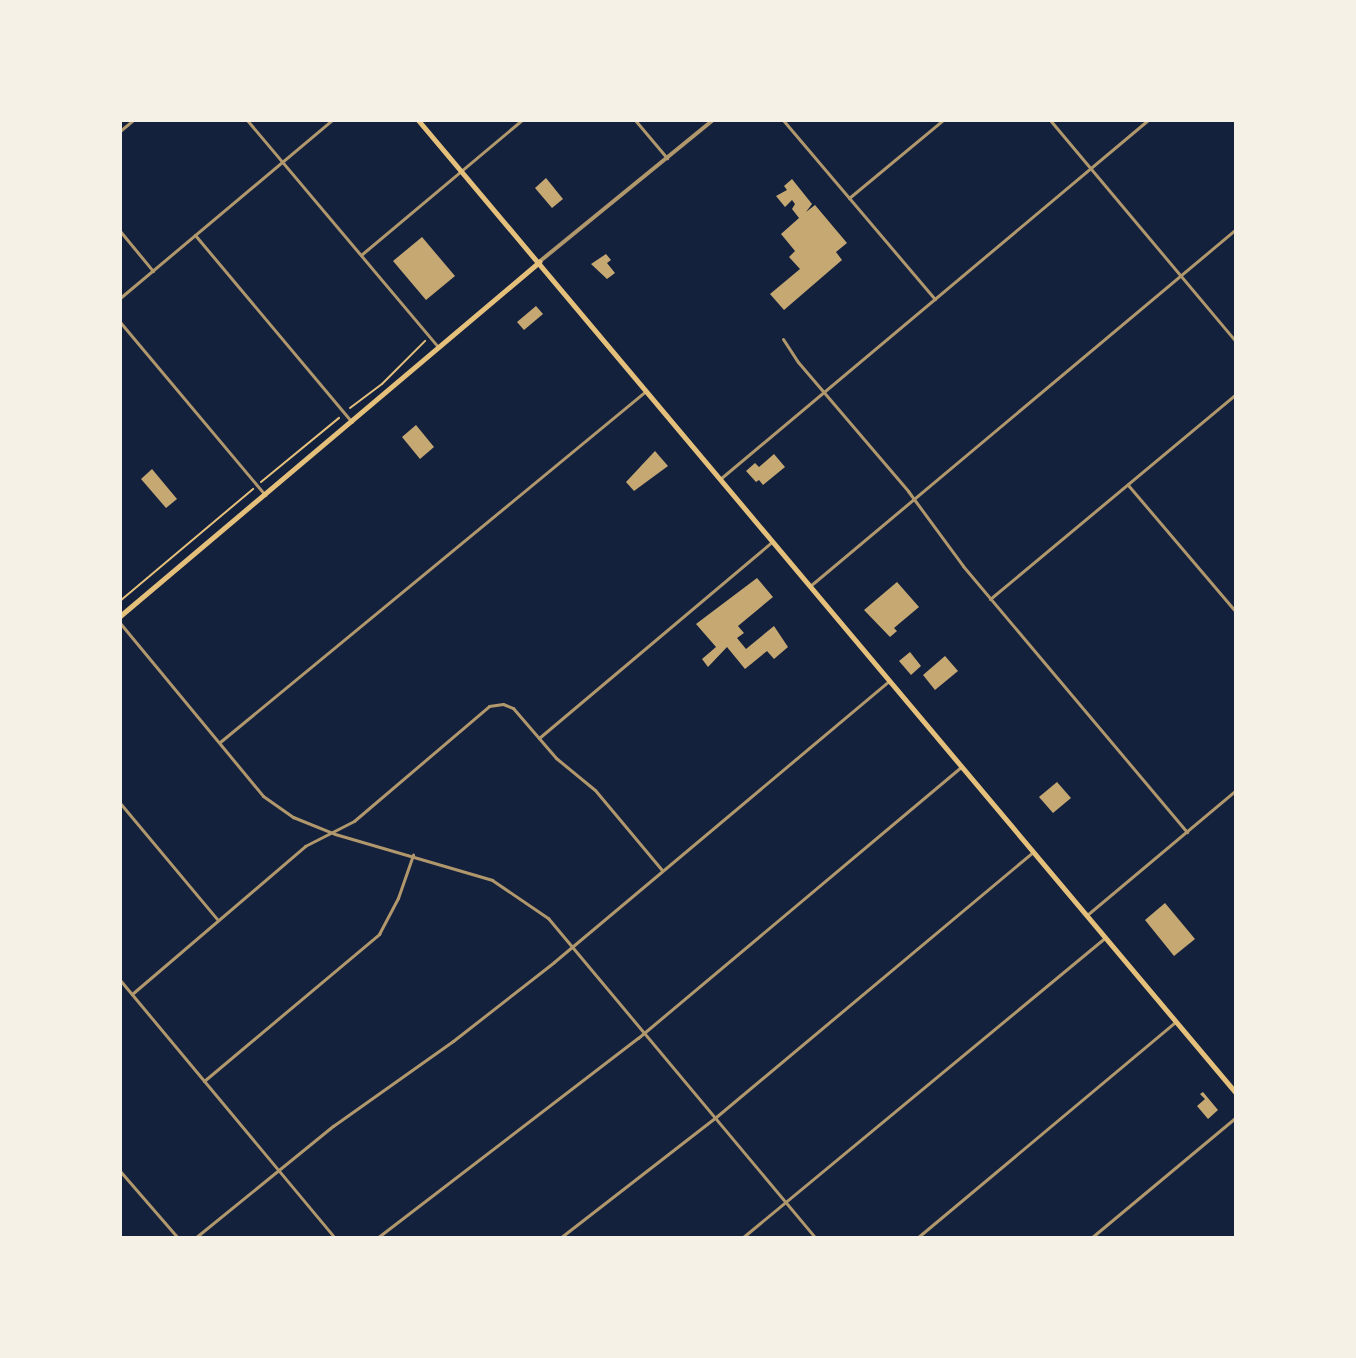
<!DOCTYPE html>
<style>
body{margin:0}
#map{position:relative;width:1356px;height:1358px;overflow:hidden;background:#14213d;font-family:"IBM Plex Sans",sans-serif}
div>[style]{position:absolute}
.building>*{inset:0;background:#c6a872}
.path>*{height:2px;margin:-1px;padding:0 1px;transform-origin:1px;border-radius:1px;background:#e5c07b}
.minor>*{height:3px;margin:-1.5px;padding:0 1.5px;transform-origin:1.5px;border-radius:1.5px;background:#b1986c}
.tertiary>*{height:4px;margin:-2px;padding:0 2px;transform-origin:2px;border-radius:2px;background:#b1986c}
.secondary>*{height:5px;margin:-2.5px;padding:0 2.5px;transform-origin:2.5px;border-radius:2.5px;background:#e5c07b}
span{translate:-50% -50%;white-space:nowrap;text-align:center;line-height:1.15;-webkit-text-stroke:8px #f6f1e7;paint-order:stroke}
.frame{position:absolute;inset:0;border:122px solid #f6f1e7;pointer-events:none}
</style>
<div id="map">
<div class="building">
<i style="clip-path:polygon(546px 178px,563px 199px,552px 208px,535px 188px)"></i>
<i style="clip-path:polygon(792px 179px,812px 204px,806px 212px,815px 205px,847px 243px,836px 252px,842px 260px,784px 310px,770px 294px,800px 269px,789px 257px,795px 251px,781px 234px,799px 218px,792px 209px,795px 204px,792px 200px,785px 207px,776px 196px,787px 190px,784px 186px)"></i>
<i style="clip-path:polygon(422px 237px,455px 276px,426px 300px,393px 261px)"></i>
<i style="clip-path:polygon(606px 254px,611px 260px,607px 263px,615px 273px,607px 279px,591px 264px)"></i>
<i style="clip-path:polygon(536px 306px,543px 314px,524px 330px,517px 322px)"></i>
<i style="clip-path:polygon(416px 425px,434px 447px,420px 459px,402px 437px)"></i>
<i style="clip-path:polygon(655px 451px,668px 466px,634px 491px,626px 482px)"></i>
<i style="clip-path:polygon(774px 454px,785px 467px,763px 485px,759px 480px,756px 482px,746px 471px,755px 463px,759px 467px)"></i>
<i style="clip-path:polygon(152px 469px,177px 499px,166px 508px,141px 479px)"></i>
<i style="clip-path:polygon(757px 578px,773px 597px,738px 626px,744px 633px,737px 638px,746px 649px,774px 626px,788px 647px,774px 659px,767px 651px,745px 669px,727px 647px,708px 667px,702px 659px,716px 647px,696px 624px)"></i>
<i style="clip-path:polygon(897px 582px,919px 607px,894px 628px,897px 631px,890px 637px,864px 610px)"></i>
<i style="clip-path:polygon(910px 652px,921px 666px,911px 675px,899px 661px)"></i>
<i style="clip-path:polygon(945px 656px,958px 671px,935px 690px,923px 675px)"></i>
<i style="clip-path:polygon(1057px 782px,1071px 798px,1053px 813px,1039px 797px)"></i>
<i style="clip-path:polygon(1165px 903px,1195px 939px,1174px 956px,1145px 920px)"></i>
<i style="clip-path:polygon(1203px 1092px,1218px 1110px,1208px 1119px,1197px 1106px,1205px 1099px,1200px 1094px)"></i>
</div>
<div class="path">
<i style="left:350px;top:408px;width:40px;rotate:-37deg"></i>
<i style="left:382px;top:384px;width:61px;rotate:-45deg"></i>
<i style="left:261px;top:482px;width:101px;rotate:-39.4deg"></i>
<i style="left:120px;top:601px;width:174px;rotate:-40.1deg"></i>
</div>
<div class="minor">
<i style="left:247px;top:120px;width:295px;rotate:49.9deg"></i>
<i style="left:635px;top:120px;width:50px;rotate:49.9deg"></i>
<i style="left:783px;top:120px;width:235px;rotate:49.7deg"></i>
<i style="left:1050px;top:120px;width:290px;rotate:50deg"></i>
<i style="left:120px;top:131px;width:17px;rotate:-40deg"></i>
<i style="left:849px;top:198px;width:122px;rotate:-39.7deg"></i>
<i style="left:120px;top:231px;width:52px;rotate:50.5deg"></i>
<i style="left:195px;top:235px;width:244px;rotate:50deg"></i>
<i style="left:361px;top:255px;width:210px;rotate:-40deg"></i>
<i style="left:120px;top:298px;width:277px;rotate:-40deg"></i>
<i style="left:120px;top:322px;width:226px;rotate:50deg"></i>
<i style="left:783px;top:339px;width:27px;rotate:57deg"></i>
<i style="left:798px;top:362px;width:170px;rotate:49.5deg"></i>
<i style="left:908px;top:491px;width:93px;rotate:53.7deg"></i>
<i style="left:963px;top:566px;width:348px;rotate:49.9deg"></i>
<i style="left:720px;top:479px;width:559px;rotate:-39.99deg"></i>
<i style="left:1128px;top:485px;width:167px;rotate:49.6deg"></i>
<i style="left:810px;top:586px;width:556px;rotate:-39.96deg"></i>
<i style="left:990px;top:599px;width:320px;rotate:-39.8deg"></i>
<i style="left:120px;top:623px;width:224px;rotate:50.4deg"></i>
<i style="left:263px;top:796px;width:37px;rotate:35deg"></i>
<i style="left:293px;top:817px;width:45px;rotate:22deg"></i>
<i style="left:335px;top:834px;width:164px;rotate:16.3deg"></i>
<i style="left:492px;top:880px;width:68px;rotate:34.2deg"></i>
<i style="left:548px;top:918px;width:417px;rotate:50.1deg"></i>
<i style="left:539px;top:738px;width:304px;rotate:-40.1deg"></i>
<i style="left:220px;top:742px;width:552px;rotate:-39.49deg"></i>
<i style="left:120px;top:803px;width:153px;rotate:50.1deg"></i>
<i style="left:1087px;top:915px;width:194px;rotate:-40deg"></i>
<i style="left:120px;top:980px;width:336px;rotate:50.2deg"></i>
<i style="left:132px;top:994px;width:228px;rotate:-40.5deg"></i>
<i style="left:305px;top:846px;width:55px;rotate:-27deg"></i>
<i style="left:354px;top:821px;width:177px;rotate:-40.4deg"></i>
<i style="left:489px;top:706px;width:14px;rotate:-8deg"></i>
<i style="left:503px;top:704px;width:11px;rotate:22deg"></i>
<i style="left:513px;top:708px;width:66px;rotate:49.3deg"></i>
<i style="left:556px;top:758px;width:50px;rotate:39.4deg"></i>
<i style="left:595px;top:790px;width:104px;rotate:50.1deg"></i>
<i style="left:204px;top:1081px;width:229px;rotate:-40deg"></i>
<i style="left:379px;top:934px;width:41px;rotate:-62.2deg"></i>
<i style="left:398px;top:898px;width:46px;rotate:-70.8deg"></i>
<i style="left:120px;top:1171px;width:89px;rotate:49.1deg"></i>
<i style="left:195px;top:1238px;width:178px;rotate:-39.1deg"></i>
<i style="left:333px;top:1126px;width:147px;rotate:-35.3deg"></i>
<i style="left:453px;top:1041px;width:128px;rotate:-38deg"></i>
<i style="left:554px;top:962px;width:437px;rotate:-40deg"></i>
<i style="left:377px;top:1238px;width:329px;rotate:-37.5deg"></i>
<i style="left:638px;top:1038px;width:422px;rotate:-40deg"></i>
<i style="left:560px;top:1238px;width:197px;rotate:-37.8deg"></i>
<i style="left:716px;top:1117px;width:413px;rotate:-39.9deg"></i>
<i style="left:742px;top:1238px;width:471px;rotate:-39.6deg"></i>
<i style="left:917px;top:1238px;width:336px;rotate:-39.9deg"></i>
<i style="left:1091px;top:1238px;width:189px;rotate:-39.8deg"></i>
</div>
<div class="tertiary">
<i style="left:539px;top:262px;width:225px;rotate:-39.2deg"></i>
</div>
<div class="secondary">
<i style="left:418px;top:120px;width:1271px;rotate:49.95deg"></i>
<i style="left:120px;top:616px;width:549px;rotate:-40.19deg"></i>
</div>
<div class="frame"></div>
</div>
